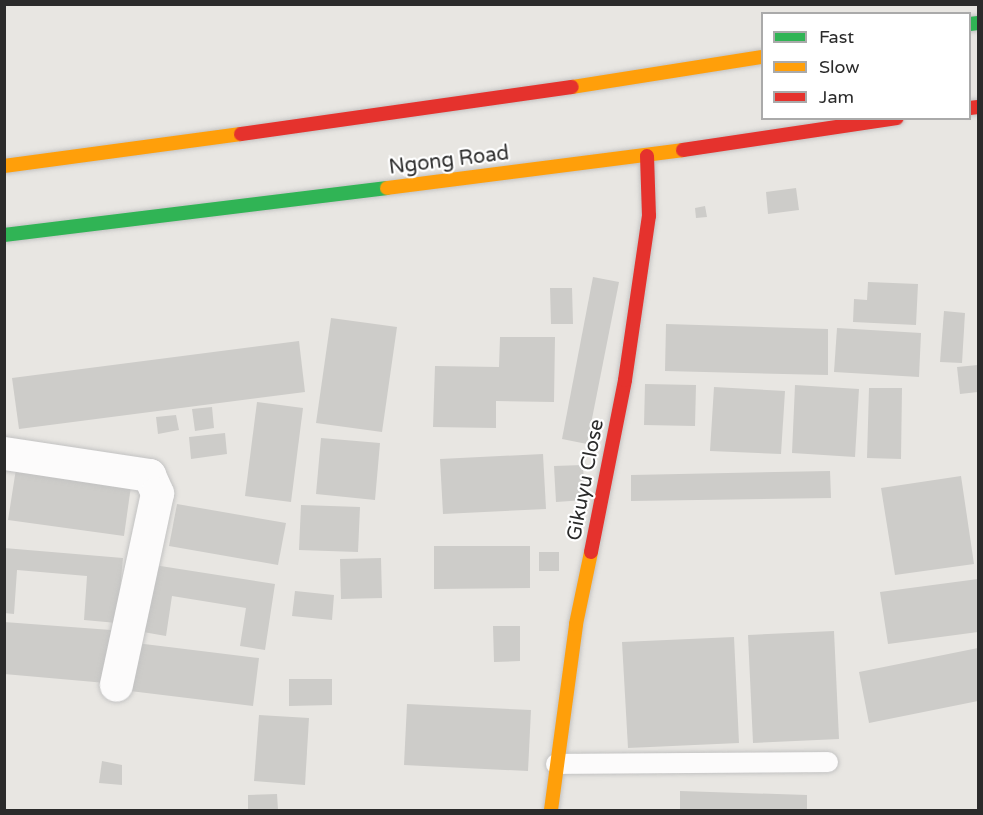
<!DOCTYPE html>
<style>
body{margin:0}
#map{position:relative;width:983px;height:815px;overflow:hidden;background:#e8e6e2;font-family:"Varela Round",sans-serif}
div>[style]{position:absolute}
.building>*{inset:0;background:#cdccc9}
.roads{filter:drop-shadow(0 0 2px #c2c2c2) drop-shadow(0 0 2px #c2c2c2)}
.lane>*{height:20px;margin:-10px;padding:0 10px;transform-origin:10px;border-radius:10px;background:#fcfbfb}
.street>*{height:33px;margin:-16.5px;padding:0 16.5px;transform-origin:16.5px;border-radius:16.5px;background:#fcfbfb}
.fast>*{height:14px;margin:-7px;padding:0 7px;transform-origin:7px;border-radius:7px;background:#30b455}
.slow>*{height:14px;margin:-7px;padding:0 7px;transform-origin:7px;border-radius:7px;background:#ff9f0a}
.jam>*{height:14px;margin:-7px;padding:0 7px;transform-origin:7px;border-radius:7px;background:#e5322d}
span{translate:-50% -50%;white-space:nowrap;text-align:center;line-height:1.15;-webkit-text-stroke:4.5px #fff;paint-order:stroke}
.street-label{font-size:20px;color:#2b2b2b}
.frame{position:absolute;inset:0;border:6px solid #2b2b2b;pointer-events:none}
.legend{position:absolute;left:761px;top:12px;width:210px;height:108px;box-sizing:border-box;background:#fff;border:2px solid #aaa;margin:0;padding:8px 10px;list-style:none;font-size:18px;color:#2b2b2b}
.legend li{display:flex;align-items:center;gap:12px;height:30px}
.legend b{width:30px;border:2px solid #aaa}
</style>
<div id="map">
<div class="building">
<i style="clip-path:polygon(796px 188px,799px 210px,768px 214px,766px 192px)"></i>
<i style="clip-path:polygon(705px 206px,707px 217px,696px 218px,695px 208px)"></i>
<i style="clip-path:polygon(593px 277px,619px 282px,587px 444px,562px 439px)"></i>
<i style="clip-path:polygon(868px 282px,918px 284px,916px 325px,853px 322px,854px 299px,867px 300px)"></i>
<i style="clip-path:polygon(550px 288px,572px 288px,573px 324px,551px 324px)"></i>
<i style="clip-path:polygon(944px 311px,965px 313px,962px 363px,940px 362px)"></i>
<i style="clip-path:polygon(331px 318px,397px 327px,382px 432px,316px 423px)"></i>
<i style="clip-path:polygon(666px 324px,828px 329px,828px 375px,665px 371px)"></i>
<i style="clip-path:polygon(837px 328px,921px 333px,919px 377px,834px 372px)"></i>
<i style="clip-path:polygon(500px 337px,555px 337px,554px 402px,496px 401px,496px 428px,433px 427px,435px 366px,499px 367px)"></i>
<i style="clip-path:polygon(299px 341px,305px 392px,19px 429px,12px 378px)"></i>
<i style="clip-path:polygon(978px 365px,978px 392px,960px 394px,957px 367px)"></i>
<i style="clip-path:polygon(645px 384px,696px 385px,695px 426px,644px 425px)"></i>
<i style="clip-path:polygon(795px 385px,859px 389px,855px 457px,792px 453px)"></i>
<i style="clip-path:polygon(714px 387px,785px 391px,781px 454px,710px 451px)"></i>
<i style="clip-path:polygon(869px 388px,902px 388px,901px 459px,867px 458px)"></i>
<i style="clip-path:polygon(257px 402px,303px 408px,291px 502px,245px 496px)"></i>
<i style="clip-path:polygon(212px 407px,214px 428px,195px 431px,192px 409px)"></i>
<i style="clip-path:polygon(176px 415px,179px 430px,158px 434px,156px 417px)"></i>
<i style="clip-path:polygon(225px 433px,227px 454px,191px 459px,189px 437px)"></i>
<i style="clip-path:polygon(321px 438px,380px 443px,375px 500px,316px 494px)"></i>
<i style="clip-path:polygon(543px 454px,546px 509px,443px 514px,440px 459px)"></i>
<i style="clip-path:polygon(583px 465px,585px 500px,556px 502px,554px 466px)"></i>
<i style="clip-path:polygon(16px 469px,131px 486px,124px 536px,8px 520px)"></i>
<i style="clip-path:polygon(830px 471px,831px 498px,631px 501px,631px 475px)"></i>
<i style="clip-path:polygon(961px 476px,974px 564px,895px 575px,881px 488px)"></i>
<i style="clip-path:polygon(177px 504px,286px 523px,278px 565px,169px 546px)"></i>
<i style="clip-path:polygon(301px 505px,360px 507px,358px 552px,299px 550px)"></i>
<i style="clip-path:polygon(434px 546px,530px 546px,530px 588px,434px 589px)"></i>
<i style="clip-path:polygon(4px 548px,123px 558px,117px 623px,84px 620px,87px 576px,17px 570px,14px 614px,4px 613px)"></i>
<i style="clip-path:polygon(539px 552px,559px 552px,559px 571px,539px 571px)"></i>
<i style="clip-path:polygon(381px 558px,382px 598px,341px 599px,340px 559px)"></i>
<i style="clip-path:polygon(154px 565px,275px 584px,265px 650px,240px 646px,246px 608px,172px 596px,166px 636px,143px 632px)"></i>
<i style="clip-path:polygon(978px 579px,978px 632px,888px 644px,880px 592px)"></i>
<i style="clip-path:polygon(295px 591px,334px 595px,332px 620px,292px 616px)"></i>
<i style="clip-path:polygon(4px 622px,111px 630px,106px 683px,4px 674px)"></i>
<i style="clip-path:polygon(493px 626px,520px 626px,520px 661px,494px 662px)"></i>
<i style="clip-path:polygon(834px 631px,839px 739px,753px 743px,748px 635px)"></i>
<i style="clip-path:polygon(734px 637px,739px 743px,628px 748px,622px 642px)"></i>
<i style="clip-path:polygon(136px 643px,259px 658px,253px 706px,130px 691px)"></i>
<i style="clip-path:polygon(978px 648px,978px 701px,869px 723px,859px 672px)"></i>
<i style="clip-path:polygon(289px 679px,332px 679px,332px 705px,289px 706px)"></i>
<i style="clip-path:polygon(407px 704px,531px 710px,528px 771px,404px 765px)"></i>
<i style="clip-path:polygon(259px 715px,309px 718px,305px 785px,254px 781px)"></i>
<i style="clip-path:polygon(102px 761px,122px 765px,122px 785px,99px 783px)"></i>
<i style="clip-path:polygon(680px 791px,807px 795px,807px 810px,680px 810px)"></i>
<i style="clip-path:polygon(277px 794px,278px 810px,248px 810px,248px 795px)"></i>
</div>
<div class="roads">
<div class="lane">
<i style="left:556px;top:764px;width:272px;rotate:-0.4deg"></i>
</div>
<div class="street">
<i style="left:4px;top:453px;width:147px;rotate:8.6deg"></i>
<i style="left:149px;top:475px;width:20px;rotate:66deg"></i>
<i style="left:157px;top:493px;width:196px;rotate:102.1deg"></i>
</div>
<div class="fast">
<i style="left:970px;top:24px;width:8px;rotate:-7deg"></i>
<i style="left:4px;top:235px;width:386px;rotate:-7deg"></i>
</div>
<div class="slow">
<i style="left:572px;top:87px;width:192px;rotate:-9deg"></i>
<i style="left:4px;top:166px;width:239px;rotate:-7.7deg"></i>
<i style="left:387px;top:188px;width:298px;rotate:-7.3deg"></i>
<i style="left:551px;top:810px;width:188px;rotate:-82.3deg"></i>
<i style="left:576px;top:624px;width:74px;rotate:-78.2deg"></i>
</div>
<div class="jam">
<i style="left:970px;top:108px;width:8px;rotate:-7deg"></i>
<i style="left:241px;top:134px;width:334px;rotate:-8.1deg"></i>
<i style="left:683px;top:150px;width:216px;rotate:-8.5deg"></i>
<i style="left:591px;top:552px;width:175px;rotate:-78.8deg"></i>
<i style="left:625px;top:380px;width:166px;rotate:-81.7deg"></i>
<i style="left:649px;top:216px;width:60px;rotate:-91.9deg"></i>
</div>
</div>
<div class="street-label">
<span style="left:449px;top:161px;rotate:-7deg">Ngong Road</span>
<span style="left:586px;top:480px;rotate:-79deg">Gikuyu Close</span>
</div>
<div class="frame"></div>
<ul class="legend">
<li><b style="height:8px;background:#30b455"></b>Fast</li>
<li><b style="height:8px;background:#ff9f0a"></b>Slow</li>
<li><b style="height:8px;background:#e5322d"></b>Jam</li>
</ul>
</div>
